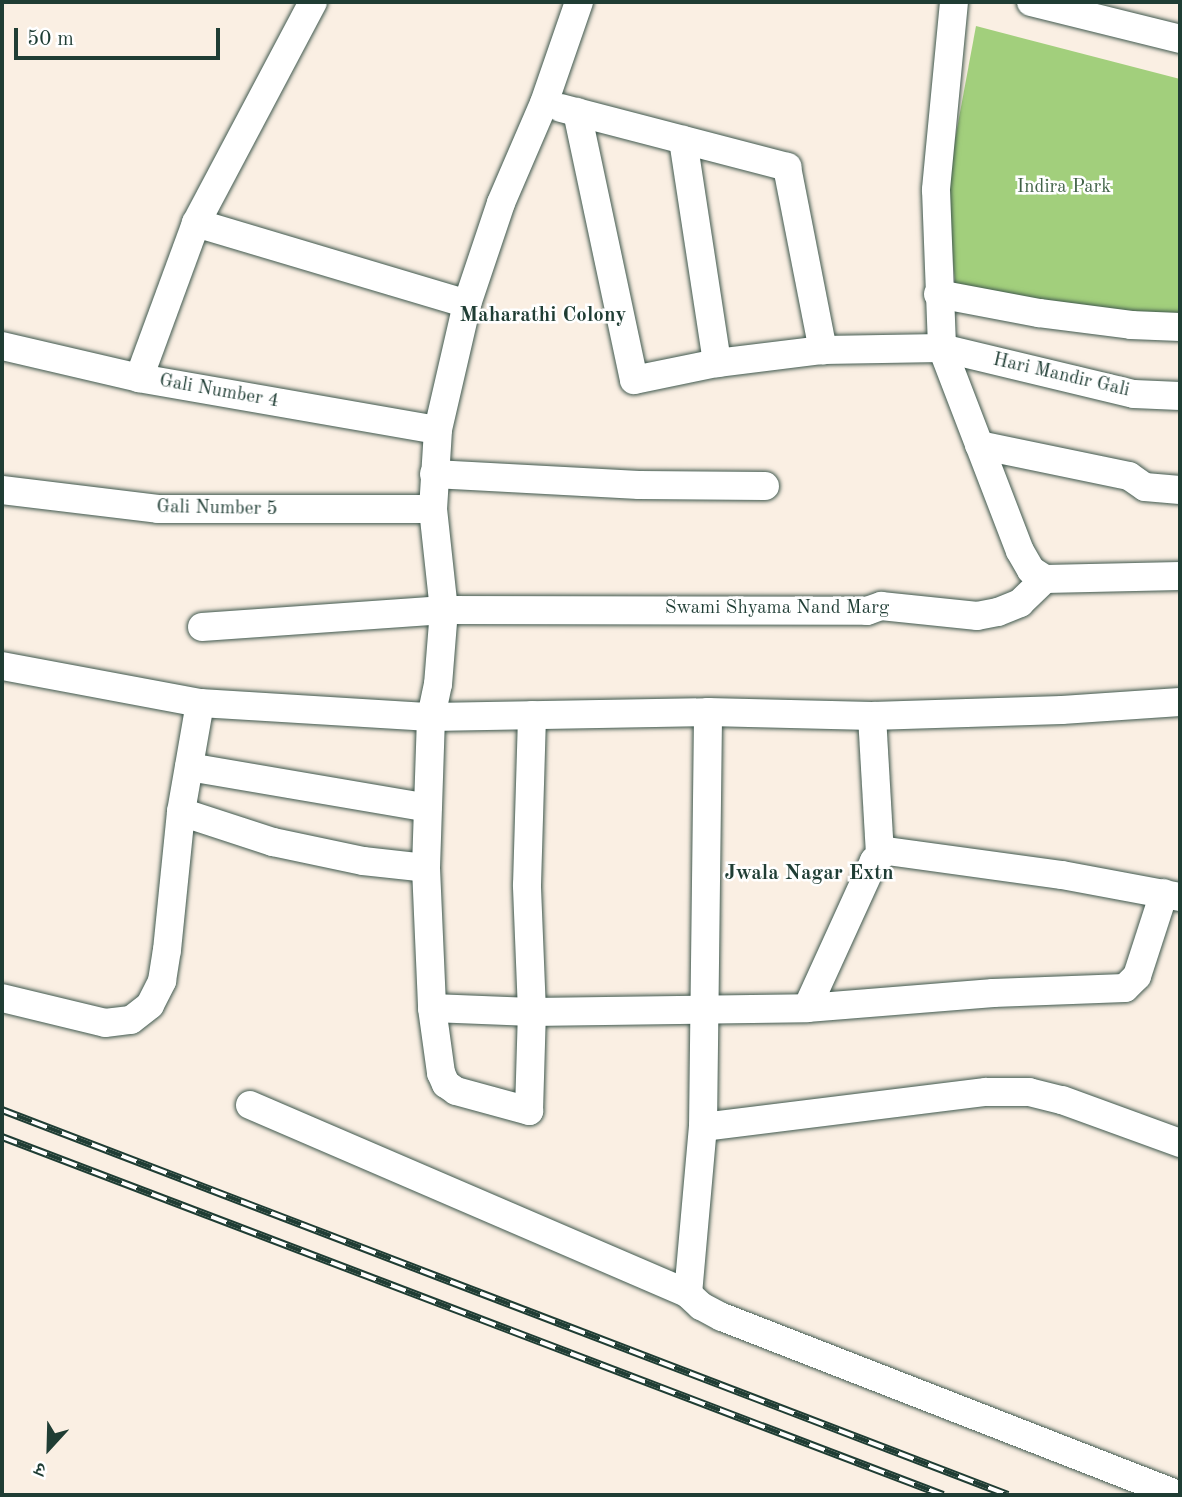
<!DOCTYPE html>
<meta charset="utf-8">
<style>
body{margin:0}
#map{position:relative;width:1182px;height:1497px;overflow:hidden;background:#faefe3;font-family:"Old Standard TT","Noto Serif Devanagari",serif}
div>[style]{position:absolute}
.green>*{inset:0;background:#a2cf7c}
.roads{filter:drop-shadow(0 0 2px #40584e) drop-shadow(0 0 2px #40584e)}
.street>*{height:28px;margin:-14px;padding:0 14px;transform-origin:14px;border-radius:14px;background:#fff}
.rail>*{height:8px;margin-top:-4px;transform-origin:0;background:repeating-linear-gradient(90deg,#fff 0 16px,#1f3d34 0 32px);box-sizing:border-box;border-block:2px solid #1f3d34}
span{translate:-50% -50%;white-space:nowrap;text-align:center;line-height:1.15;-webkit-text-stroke:5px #fff;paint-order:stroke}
.park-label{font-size:19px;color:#406246}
.street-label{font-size:19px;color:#1f3d34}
.neighbourhood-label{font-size:21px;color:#1f3d34;font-weight:700}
.frame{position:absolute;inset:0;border:4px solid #1f3d34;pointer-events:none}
.north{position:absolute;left:14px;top:1413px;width:70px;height:70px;-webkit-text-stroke:5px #fff;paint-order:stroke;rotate:202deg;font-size:19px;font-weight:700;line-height:28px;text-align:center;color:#1f3d34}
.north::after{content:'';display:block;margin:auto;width:24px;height:32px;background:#1f3d34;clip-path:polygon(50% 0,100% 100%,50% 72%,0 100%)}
.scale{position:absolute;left:14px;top:28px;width:206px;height:32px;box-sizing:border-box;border:4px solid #1f3d34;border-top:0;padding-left:9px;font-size:21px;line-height:24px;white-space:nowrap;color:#1f3d34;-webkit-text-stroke:5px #fff;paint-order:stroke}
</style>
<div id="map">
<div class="green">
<i style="clip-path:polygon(976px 26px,1180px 79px,1180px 320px,956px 292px,946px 188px)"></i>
</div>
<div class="roads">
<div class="street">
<i style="left:579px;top:2px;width:107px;rotate:109.1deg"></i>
<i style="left:544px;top:103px;width:109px;rotate:113.3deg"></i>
<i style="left:501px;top:203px;width:107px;rotate:108.6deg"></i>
<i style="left:467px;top:304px;width:129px;rotate:103deg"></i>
<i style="left:438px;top:430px;width:79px;rotate:93.6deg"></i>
<i style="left:433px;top:509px;width:102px;rotate:83.8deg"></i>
<i style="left:444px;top:610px;width:74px;rotate:94.6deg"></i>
<i style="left:438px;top:684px;width:34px;rotate:102deg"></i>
<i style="left:431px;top:717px;width:151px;rotate:91.9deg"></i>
<i style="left:426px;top:868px;width:140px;rotate:87.5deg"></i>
<i style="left:432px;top:1008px;width:100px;rotate:2.3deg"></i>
<i style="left:532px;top:1012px;width:275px;rotate:-0.8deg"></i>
<i style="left:807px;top:1008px;width:162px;rotate:-65.5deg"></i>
<i style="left:874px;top:861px;width:16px;rotate:-38deg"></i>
<i style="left:887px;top:851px;width:177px;rotate:7.8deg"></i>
<i style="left:1062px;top:875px;width:120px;rotate:10.6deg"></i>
<i style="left:954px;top:2px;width:189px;rotate:95.5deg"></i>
<i style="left:936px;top:190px;width:158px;rotate:87.8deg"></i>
<i style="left:942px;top:348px;width:217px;rotate:69deg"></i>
<i style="left:1020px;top:551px;width:22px;rotate:60deg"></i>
<i style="left:1031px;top:570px;width:17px;rotate:33deg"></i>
<i style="left:1031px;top:2px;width:154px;rotate:13.9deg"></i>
<i style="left:561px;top:108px;width:234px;rotate:14.6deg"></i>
<i style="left:787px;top:167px;width:187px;rotate:78.9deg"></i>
<i style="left:577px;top:112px;width:274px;rotate:78deg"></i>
<i style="left:634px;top:380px;width:85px;rotate:-11.6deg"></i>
<i style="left:717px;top:363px;width:107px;rotate:-7deg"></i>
<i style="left:823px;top:350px;width:119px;rotate:-1deg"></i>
<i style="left:942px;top:348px;width:197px;rotate:13.5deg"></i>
<i style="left:1134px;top:394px;width:46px;rotate:2.5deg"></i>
<i style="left:683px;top:140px;width:226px;rotate:81.3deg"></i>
<i style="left:196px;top:223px;width:283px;rotate:16.6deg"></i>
<i style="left:938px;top:294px;width:103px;rotate:10.7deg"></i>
<i style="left:1039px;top:313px;width:93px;rotate:7.4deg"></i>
<i style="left:1131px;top:325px;width:49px;rotate:2.3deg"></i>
<i style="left:2px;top:346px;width:141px;rotate:13.1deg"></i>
<i style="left:139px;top:378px;width:303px;rotate:9.9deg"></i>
<i style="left:139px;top:378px;width:165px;rotate:-69.8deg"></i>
<i style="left:196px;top:223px;width:250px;rotate:-62.1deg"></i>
<i style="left:979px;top:445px;width:153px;rotate:11.7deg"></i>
<i style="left:1129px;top:476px;width:19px;rotate:35deg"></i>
<i style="left:1145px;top:487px;width:35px;rotate:5deg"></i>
<i style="left:434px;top:474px;width:205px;rotate:3.1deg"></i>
<i style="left:639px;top:485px;width:126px;rotate:0.5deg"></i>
<i style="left:2px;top:490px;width:157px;rotate:6.9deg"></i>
<i style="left:158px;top:509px;width:275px"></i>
<i style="left:202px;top:627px;width:243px;rotate:-4deg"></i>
<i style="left:444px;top:610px;width:423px;rotate:0.1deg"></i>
<i style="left:867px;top:611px;width:15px;rotate:-20deg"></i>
<i style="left:881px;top:606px;width:97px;rotate:5.9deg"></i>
<i style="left:977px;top:616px;width:21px;rotate:-11deg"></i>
<i style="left:998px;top:612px;width:24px;rotate:-22deg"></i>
<i style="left:1020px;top:603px;width:35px;rotate:-44deg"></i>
<i style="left:1045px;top:579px;width:135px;rotate:-1.3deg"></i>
<i style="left:2px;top:666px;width:201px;rotate:10.6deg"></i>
<i style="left:200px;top:703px;width:231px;rotate:3.5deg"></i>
<i style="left:431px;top:717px;width:277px;rotate:-1deg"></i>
<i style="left:708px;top:712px;width:164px;rotate:1.4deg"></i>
<i style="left:872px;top:716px;width:190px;rotate:-1.8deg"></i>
<i style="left:1062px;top:710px;width:118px;rotate:-3.9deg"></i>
<i style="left:200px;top:703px;width:111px;rotate:99.9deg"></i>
<i style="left:181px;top:812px;width:97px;rotate:18.1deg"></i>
<i style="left:273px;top:842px;width:92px;rotate:11.9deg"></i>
<i style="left:363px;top:861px;width:63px;rotate:6.3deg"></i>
<i style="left:872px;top:716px;width:137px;rotate:86.7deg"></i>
<i style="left:189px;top:767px;width:242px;rotate:9.7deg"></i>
<i style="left:2px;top:998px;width:106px;rotate:13.6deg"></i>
<i style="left:105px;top:1023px;width:26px;rotate:-7deg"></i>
<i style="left:131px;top:1020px;width:24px;rotate:-38deg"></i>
<i style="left:150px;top:1005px;width:27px;rotate:-63deg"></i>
<i style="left:162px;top:981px;width:31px;rotate:-81deg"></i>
<i style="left:167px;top:950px;width:139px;rotate:-84.2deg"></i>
<i style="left:432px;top:1008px;width:66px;rotate:82.1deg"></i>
<i style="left:441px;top:1073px;width:12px;rotate:66deg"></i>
<i style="left:446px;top:1084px;width:12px;rotate:35deg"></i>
<i style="left:456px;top:1091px;width:76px;rotate:15.3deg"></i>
<i style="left:529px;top:1111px;width:99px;rotate:-88.3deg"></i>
<i style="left:532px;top:1012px;width:127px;rotate:-92.3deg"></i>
<i style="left:527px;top:885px;width:170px;rotate:-88.3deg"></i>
<i style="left:807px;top:1008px;width:187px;rotate:-4.6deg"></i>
<i style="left:993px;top:993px;width:132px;rotate:-2.2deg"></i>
<i style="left:1125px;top:988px;width:17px;rotate:-45deg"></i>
<i style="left:1137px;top:976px;width:87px;rotate:-72deg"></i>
<i style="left:250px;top:1105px;width:477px;rotate:23.3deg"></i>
<i style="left:688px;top:1294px;width:18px;rotate:43deg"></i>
<i style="left:701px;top:1306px;width:24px;rotate:28deg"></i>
<i style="left:722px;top:1317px;width:490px;rotate:21.3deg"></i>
<i style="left:703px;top:1127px;width:285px;rotate:-7.1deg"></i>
<i style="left:986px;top:1092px;width:43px"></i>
<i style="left:1029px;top:1092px;width:34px;rotate:14deg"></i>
<i style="left:1062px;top:1100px;width:126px;rotate:20deg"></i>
<i style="left:688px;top:1294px;width:168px;rotate:-84.9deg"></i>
<i style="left:703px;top:1127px;width:415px;rotate:-89.3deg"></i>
</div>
</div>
<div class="rail">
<i style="left:2px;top:1110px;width:1077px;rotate:20.94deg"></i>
<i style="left:2px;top:1137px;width:1007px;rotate:20.83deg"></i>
</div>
<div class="park-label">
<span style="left:1064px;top:188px">Indira Park</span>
</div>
<div class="street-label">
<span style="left:1061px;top:376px;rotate:13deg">Hari Mandir Gali</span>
<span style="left:219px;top:392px;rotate:10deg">Gali Number 4</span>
<span style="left:217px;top:509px;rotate:1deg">Gali Number 5</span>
<span style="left:777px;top:609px">Swami Shyama Nand Marg</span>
</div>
<div class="neighbourhood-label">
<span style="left:543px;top:316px">Maharathi Colony</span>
<span style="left:809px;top:874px">Jwala Nagar Extn</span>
</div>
<div class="frame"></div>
<div class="north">उ</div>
<div class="scale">50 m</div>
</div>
